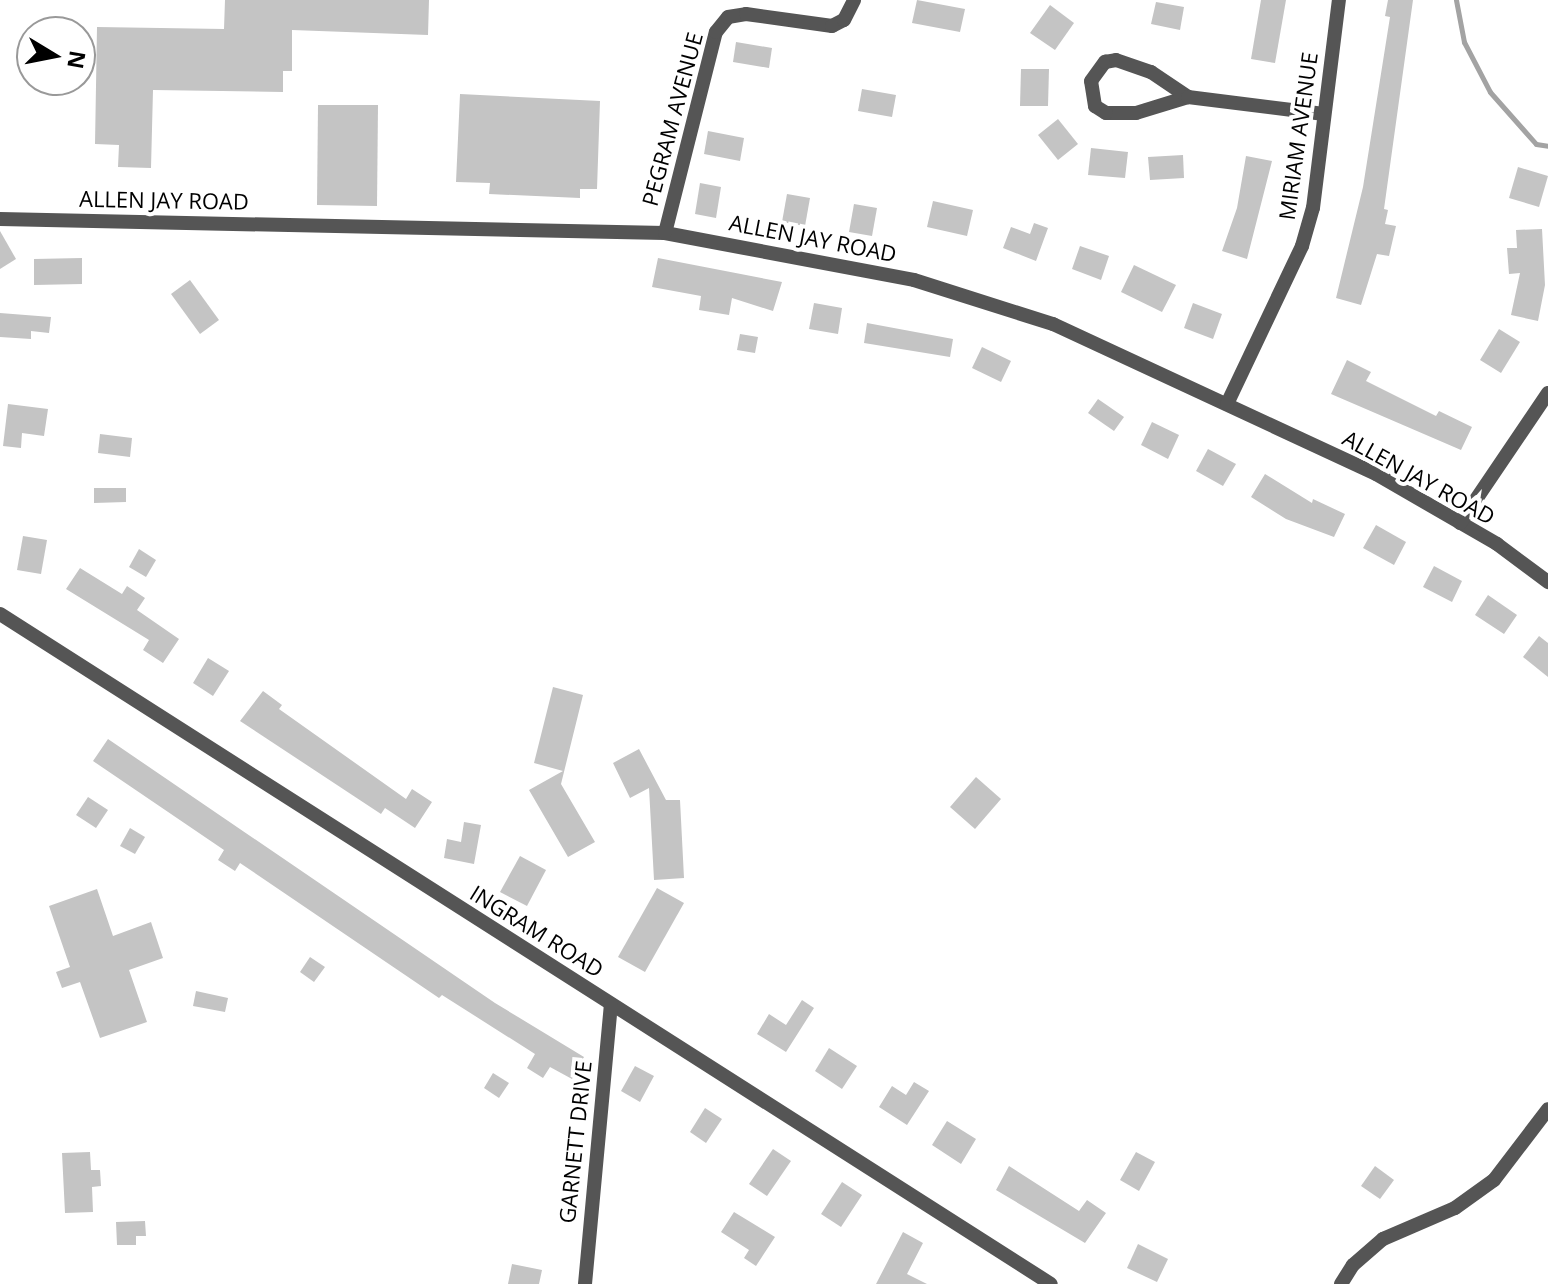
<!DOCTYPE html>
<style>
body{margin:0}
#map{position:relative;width:1548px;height:1284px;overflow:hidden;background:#fff;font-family:"Open Sans",sans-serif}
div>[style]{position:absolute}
.stream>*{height:5px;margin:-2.5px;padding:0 2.5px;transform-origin:2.5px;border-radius:2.5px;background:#a3a3a3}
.building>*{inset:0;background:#c4c4c4}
.minor>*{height:14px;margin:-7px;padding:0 7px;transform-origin:7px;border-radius:7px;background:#555}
span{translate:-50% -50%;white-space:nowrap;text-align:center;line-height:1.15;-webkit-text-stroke:8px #fff;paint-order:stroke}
.street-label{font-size:22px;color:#000}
.north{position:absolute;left:16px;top:16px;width:80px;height:80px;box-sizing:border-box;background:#fff;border:2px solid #999;border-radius:50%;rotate:100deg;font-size:22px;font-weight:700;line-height:32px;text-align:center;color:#000}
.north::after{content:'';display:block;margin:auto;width:28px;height:36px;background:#000;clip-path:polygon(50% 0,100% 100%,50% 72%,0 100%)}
</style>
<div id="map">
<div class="stream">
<i style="left:1456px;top:0;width:43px;rotate:79.2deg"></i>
<i style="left:1464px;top:42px;width:56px;rotate:62.5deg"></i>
<i style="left:1490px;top:92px;width:69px;rotate:48.5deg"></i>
<i style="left:1536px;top:144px;width:12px;rotate:9deg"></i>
</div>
<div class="building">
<i style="clip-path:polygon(225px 0,429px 0,428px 35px,292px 30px,292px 71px,283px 71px,283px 92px,153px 90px,151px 168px,118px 167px,119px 145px,95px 144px,97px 27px,224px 29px)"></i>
<i style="clip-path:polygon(917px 0,965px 9px,960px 32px,912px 23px)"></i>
<i style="clip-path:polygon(1261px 0,1286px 0,1275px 63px,1251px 59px)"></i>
<i style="clip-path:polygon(1388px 0,1413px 0,1384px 209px,1388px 210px,1385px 224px,1396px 226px,1389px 256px,1377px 254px,1361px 305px,1336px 298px,1363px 187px,1390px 17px,1385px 16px)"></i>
<i style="clip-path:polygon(1156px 2px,1184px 7px,1180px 30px,1151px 24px)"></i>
<i style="clip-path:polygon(1050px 5px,1074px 23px,1055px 50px,1030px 33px)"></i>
<i style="clip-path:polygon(736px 42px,772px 48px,769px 68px,733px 62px)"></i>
<i style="clip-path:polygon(1021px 69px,1049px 69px,1048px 106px,1020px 106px)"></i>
<i style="clip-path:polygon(862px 89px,896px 95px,892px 117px,858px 111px)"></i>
<i style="clip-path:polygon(460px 94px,600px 101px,597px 189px,580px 189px,580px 198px,489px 194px,490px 183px,456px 182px)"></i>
<i style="clip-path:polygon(318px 105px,378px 105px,377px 206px,317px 205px)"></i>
<i style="clip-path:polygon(1058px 119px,1078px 144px,1058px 160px,1038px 135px)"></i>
<i style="clip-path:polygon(708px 131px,744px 138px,740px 161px,704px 154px)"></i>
<i style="clip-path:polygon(1091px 148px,1128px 152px,1125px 178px,1088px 175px)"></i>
<i style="clip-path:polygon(1183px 155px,1184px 178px,1150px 180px,1148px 157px)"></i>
<i style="clip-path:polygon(1246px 156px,1272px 161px,1247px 259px,1222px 251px,1237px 208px)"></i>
<i style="clip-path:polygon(1518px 167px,1548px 176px,1539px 207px,1509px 198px)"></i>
<i style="clip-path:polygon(700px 183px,721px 187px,716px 218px,695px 214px)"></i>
<i style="clip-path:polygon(787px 194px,810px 198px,805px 226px,782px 222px)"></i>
<i style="clip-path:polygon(933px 201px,973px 210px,967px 236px,927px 227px)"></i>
<i style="clip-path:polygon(854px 204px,877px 208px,872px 236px,849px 232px)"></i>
<i style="clip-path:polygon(1034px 223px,1048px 228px,1036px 261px,1003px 248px,1011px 227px,1030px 234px)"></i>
<i style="clip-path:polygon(1542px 229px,1545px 285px,1538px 321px,1511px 315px,1520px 273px,1509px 274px,1507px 248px,1517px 248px,1516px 230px)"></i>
<i style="clip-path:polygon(0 231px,16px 259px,0 269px)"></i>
<i style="clip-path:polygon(1080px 246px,1109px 256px,1101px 280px,1072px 269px)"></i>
<i style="clip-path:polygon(82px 258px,82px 284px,34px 285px,34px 259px)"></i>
<i style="clip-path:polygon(658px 258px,782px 282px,773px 311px,732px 298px,729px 315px,699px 310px,701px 296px,652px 287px)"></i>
<i style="clip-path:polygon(1134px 265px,1176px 285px,1162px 312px,1121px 292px)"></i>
<i style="clip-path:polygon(190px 280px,219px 320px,200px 334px,171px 294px)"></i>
<i style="clip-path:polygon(814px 303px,842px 308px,838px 334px,809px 329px)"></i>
<i style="clip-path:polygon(1193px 303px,1222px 314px,1213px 339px,1184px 328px)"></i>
<i style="clip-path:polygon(0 313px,51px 317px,49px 333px,31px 331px,31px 339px,0 337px)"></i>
<i style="clip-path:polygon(867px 323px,953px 339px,950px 357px,864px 343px)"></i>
<i style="clip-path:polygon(1499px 329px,1520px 342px,1501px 373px,1480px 360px)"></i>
<i style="clip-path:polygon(740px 334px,758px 337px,755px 353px,737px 350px)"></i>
<i style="clip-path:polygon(982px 347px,1011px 361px,1001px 382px,972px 368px)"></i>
<i style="clip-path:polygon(1347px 360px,1371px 372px,1366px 381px,1436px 416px,1439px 411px,1472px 427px,1461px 450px,1331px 394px)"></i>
<i style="clip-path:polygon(1098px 399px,1124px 417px,1114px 431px,1088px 413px)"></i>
<i style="clip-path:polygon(8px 404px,48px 409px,44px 436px,22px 433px,21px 448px,3px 446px)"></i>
<i style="clip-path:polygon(1152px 422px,1179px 435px,1168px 459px,1141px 445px)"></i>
<i style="clip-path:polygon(100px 434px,132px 438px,130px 457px,98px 453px)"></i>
<i style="clip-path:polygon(1208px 449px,1236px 464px,1223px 486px,1196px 471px)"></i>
<i style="clip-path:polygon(1265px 474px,1312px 503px,1313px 499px,1345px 514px,1334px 537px,1286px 519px,1251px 497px)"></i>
<i style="clip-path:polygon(94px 488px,126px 488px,126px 502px,94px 503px)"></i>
<i style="clip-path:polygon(1376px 525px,1406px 542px,1394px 565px,1363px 548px)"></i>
<i style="clip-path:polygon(23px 536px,47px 540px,41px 574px,17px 570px)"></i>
<i style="clip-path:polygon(139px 549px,156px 560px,146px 577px,129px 567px)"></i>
<i style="clip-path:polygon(1434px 566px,1462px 581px,1452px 602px,1423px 587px)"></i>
<i style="clip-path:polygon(80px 568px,122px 594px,127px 586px,145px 598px,137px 610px,179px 639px,163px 663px,143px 650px,149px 640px,66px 589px)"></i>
<i style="clip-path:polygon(1488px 595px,1517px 615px,1504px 634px,1475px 615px)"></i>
<i style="clip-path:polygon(1539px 636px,1548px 643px,1548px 677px,1523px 657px)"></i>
<i style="clip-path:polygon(208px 658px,229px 671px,213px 696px,193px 683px)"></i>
<i style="clip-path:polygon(553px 687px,583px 695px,561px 784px,595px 842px,568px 857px,529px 790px,563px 771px,534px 763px)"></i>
<i style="clip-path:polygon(263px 691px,282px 705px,279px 709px,406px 799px,412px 789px,432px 802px,415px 828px,385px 808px,381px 814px,240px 721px)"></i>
<i style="clip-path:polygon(108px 739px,495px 1003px,584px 1057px,572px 1079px,550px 1067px,543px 1078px,527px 1068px,535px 1054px,442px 995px,439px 998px,240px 863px,235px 871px,218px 860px,224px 850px,93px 761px)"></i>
<i style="clip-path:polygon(639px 749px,666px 800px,680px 800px,684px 878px,654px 880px,649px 788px,630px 798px,613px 763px)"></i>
<i style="clip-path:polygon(976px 777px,1001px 799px,975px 829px,950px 807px)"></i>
<i style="clip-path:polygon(88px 797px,108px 810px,96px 828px,76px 815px)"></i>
<i style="clip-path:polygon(464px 822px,481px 825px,474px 864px,444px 858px,447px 839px,461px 842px)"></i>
<i style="clip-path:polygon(130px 828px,145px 837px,135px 854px,120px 846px)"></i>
<i style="clip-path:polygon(520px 856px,546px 870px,527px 906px,500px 892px)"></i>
<i style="clip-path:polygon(657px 888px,684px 903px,645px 972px,618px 957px)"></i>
<i style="clip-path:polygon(97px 889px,113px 936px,151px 922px,163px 958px,129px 970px,147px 1022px,100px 1038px,80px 982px,62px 988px,56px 972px,70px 967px,49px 906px)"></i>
<i style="clip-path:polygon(310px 957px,325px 967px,314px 982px,300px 972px)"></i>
<i style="clip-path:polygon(196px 991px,228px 998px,225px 1012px,193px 1006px)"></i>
<i style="clip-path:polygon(802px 1000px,814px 1008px,786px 1052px,757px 1034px,769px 1014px,786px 1025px)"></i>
<i style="clip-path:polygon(829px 1048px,857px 1066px,842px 1089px,815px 1071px)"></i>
<i style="clip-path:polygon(635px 1066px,654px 1076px,640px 1102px,621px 1091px)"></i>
<i style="clip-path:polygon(493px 1073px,509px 1083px,499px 1098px,484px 1088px)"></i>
<i style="clip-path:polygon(914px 1082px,929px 1091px,907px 1125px,879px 1107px,892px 1086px,906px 1095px)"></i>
<i style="clip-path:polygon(705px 1108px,722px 1119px,706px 1143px,690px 1132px)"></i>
<i style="clip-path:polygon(947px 1121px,976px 1139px,961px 1164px,932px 1145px)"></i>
<i style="clip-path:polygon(773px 1149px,791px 1161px,767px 1196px,749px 1184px)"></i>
<i style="clip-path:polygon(90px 1152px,91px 1170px,100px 1170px,101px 1186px,92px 1187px,93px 1212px,65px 1213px,62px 1153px)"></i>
<i style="clip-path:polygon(1136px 1152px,1155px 1162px,1139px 1191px,1120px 1180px)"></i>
<i style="clip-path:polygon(1009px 1166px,1079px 1211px,1087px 1200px,1106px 1213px,1085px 1243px,996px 1190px)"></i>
<i style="clip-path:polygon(1375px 1166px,1394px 1180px,1380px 1199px,1361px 1186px)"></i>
<i style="clip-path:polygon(842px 1182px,862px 1195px,841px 1227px,821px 1214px)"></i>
<i style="clip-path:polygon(734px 1212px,775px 1237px,756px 1266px,744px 1258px,749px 1250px,721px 1232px)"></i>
<i style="clip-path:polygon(145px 1221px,146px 1236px,136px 1236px,136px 1245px,117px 1245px,116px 1222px)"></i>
<i style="clip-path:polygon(903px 1232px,923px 1243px,907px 1274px,927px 1284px,876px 1284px)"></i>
<i style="clip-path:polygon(1138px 1244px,1168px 1259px,1157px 1282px,1127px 1268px)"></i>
<i style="clip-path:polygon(512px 1264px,542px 1270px,539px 1284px,508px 1284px)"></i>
</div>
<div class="minor">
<i style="left:1188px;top:97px;width:54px;rotate:162.9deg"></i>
<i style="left:1136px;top:113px;width:30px;rotate:180deg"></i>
<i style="left:1106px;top:113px;width:13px;rotate:-148deg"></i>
<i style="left:1095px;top:106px;width:25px;rotate:-99deg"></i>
<i style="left:1091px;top:81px;width:24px;rotate:-54deg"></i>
<i style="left:1105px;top:62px;width:11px;rotate:-10deg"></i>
<i style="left:1116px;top:60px;width:37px;rotate:19deg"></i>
<i style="left:1151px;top:72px;width:45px;rotate:34deg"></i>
<i style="left:1188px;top:97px;width:137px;rotate:7.1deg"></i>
<i style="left:0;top:219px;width:665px;rotate:1.21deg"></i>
<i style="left:665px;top:233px;width:253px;rotate:10.7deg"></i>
<i style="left:914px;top:280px;width:146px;rotate:17.6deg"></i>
<i style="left:1053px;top:324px;width:356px;rotate:24.9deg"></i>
<i style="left:1376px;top:474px;width:140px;rotate:30deg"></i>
<i style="left:1497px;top:544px;width:64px;rotate:36.7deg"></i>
<i style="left:665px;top:233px;width:207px;rotate:-75.8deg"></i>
<i style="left:716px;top:32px;width:19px;rotate:-51deg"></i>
<i style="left:728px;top:17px;width:18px;rotate:-9deg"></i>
<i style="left:746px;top:14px;width:87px;rotate:7.9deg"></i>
<i style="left:832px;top:26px;width:13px;rotate:-27deg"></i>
<i style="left:844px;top:20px;width:22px;rotate:-63deg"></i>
<i style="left:1227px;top:404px;width:175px;rotate:-64.6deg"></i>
<i style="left:1302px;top:246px;width:40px;rotate:-74deg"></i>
<i style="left:1313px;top:208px;width:210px;rotate:-82.9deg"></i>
<i style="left:1460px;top:523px;width:157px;rotate:-55.9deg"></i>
<i style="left:0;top:614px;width:1246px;rotate:32.52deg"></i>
<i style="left:585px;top:1284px;width:281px;rotate:-84.7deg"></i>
<i style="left:1341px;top:1284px;width:22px;rotate:-58deg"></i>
<i style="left:1353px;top:1265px;width:40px;rotate:-41deg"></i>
<i style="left:1383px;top:1239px;width:78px;rotate:-23.3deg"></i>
<i style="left:1455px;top:1208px;width:48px;rotate:-35.7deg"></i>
<i style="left:1494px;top:1180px;width:89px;rotate:-52.7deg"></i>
</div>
<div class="street-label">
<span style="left:672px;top:119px;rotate:-75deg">PEGRAM AVENUE</span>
<span style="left:1298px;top:136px;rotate:-82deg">MIRIAM AVENUE</span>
<span style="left:164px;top:200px;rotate:1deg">ALLEN JAY ROAD</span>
<span style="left:813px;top:238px;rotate:11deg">ALLEN JAY ROAD</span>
<span style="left:1419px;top:477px;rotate:29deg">ALLEN JAY ROAD</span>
<span style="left:537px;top:931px;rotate:32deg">INGRAM ROAD</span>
<span style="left:575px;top:1142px;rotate:-84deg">GARNETT DRIVE</span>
</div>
<div class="north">N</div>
</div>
